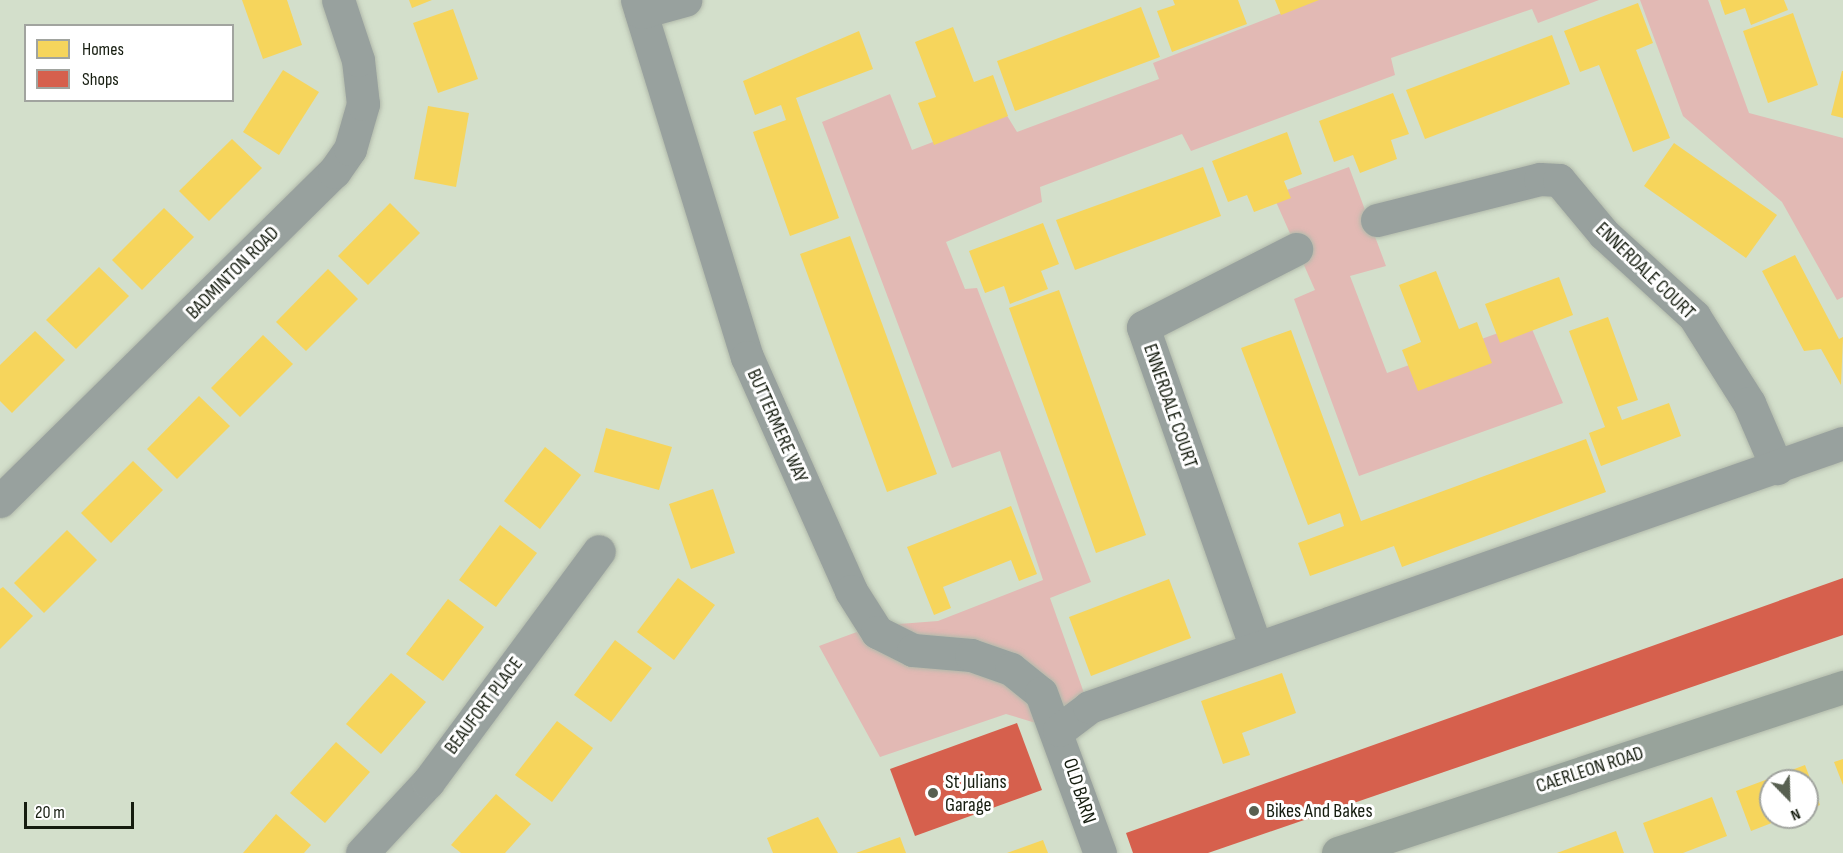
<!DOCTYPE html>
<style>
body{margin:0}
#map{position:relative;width:1843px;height:853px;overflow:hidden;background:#d3dfcb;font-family:"Sofia Sans Condensed",sans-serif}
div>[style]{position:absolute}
.green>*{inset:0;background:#e2b9b4}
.homes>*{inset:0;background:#f6d55c}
.shops>*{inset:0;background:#d6604d}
.roads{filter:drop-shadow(0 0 2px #b2baab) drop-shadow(0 0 2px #b2baab)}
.minor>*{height:33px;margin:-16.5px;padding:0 16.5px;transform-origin:16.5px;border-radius:16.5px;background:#98a19e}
.major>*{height:33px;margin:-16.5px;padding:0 16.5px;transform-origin:16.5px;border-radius:16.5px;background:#98a39b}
.dots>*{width:16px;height:16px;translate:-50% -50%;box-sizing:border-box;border:3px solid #fff;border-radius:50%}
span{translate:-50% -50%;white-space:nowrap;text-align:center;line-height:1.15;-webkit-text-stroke:6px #fff;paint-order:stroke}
.street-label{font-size:20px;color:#151c0f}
.poi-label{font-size:20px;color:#151c0f}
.left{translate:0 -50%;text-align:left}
.legend{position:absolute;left:24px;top:24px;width:210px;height:78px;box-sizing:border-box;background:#fff;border:2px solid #a1a49f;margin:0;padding:8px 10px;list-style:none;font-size:18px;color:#151c0f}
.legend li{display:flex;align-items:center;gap:12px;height:30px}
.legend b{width:30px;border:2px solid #a1a49f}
.north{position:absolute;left:1759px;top:769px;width:60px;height:60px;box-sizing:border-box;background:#fff;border:2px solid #a1a49f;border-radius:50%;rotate:157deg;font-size:16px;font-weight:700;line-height:24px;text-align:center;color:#151c0f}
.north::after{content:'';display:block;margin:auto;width:21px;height:27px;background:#586051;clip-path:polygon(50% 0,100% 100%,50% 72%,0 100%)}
.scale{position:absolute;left:24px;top:802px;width:110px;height:27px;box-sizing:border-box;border:3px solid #151c0f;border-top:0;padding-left:8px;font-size:18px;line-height:21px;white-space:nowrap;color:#151c0f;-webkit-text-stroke:4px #fff;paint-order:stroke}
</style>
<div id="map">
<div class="green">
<i style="clip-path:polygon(1315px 0,1599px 0,1538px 23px,1532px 9px,1391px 58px,1395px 75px,1191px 151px,1182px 134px,1040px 187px,1042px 202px,946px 242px,965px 289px,977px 288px,1091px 582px,1050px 598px,1089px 707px,1059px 730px,1006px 714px,880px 757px,819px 646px,873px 626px,938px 621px,1043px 580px,1000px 451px,952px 468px,822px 122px,890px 94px,912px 150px,1006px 114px,1017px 132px,1159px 79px,1153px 63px)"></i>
<i style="clip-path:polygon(1640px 0,1708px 0,1749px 113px,1843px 138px,1843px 297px,1837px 300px,1782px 202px,1683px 116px)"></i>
<i style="clip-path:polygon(1349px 167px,1386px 266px,1350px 276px,1387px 373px,1529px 322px,1563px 403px,1359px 476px,1294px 299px,1315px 290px,1273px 195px)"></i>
</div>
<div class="homes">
<i style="clip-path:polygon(242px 0,287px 0,302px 45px,263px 59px)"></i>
<i style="clip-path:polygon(409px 0,432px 0,412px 8px)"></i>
<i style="clip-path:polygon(1173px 0,1238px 0,1247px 24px,1172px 52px,1157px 11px,1175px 5px)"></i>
<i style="clip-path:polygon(1275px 0,1319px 0,1281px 15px)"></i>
<i style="clip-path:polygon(1720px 0,1784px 0,1788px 10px,1751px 25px,1745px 8px,1725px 15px)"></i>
<i style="clip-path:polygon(1638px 3px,1653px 43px,1636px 50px,1670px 138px,1633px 152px,1599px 65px,1580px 72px,1564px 31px)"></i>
<i style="clip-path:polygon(1141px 7px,1160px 57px,1015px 111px,997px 61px)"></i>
<i style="clip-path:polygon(453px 9px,478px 79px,438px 93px,413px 23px)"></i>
<i style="clip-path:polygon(1793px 13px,1818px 85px,1768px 103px,1743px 31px)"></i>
<i style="clip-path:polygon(953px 27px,974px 82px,993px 75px,1008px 116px,934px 145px,918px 103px,936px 97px,915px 42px)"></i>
<i style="clip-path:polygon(859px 31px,873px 69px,796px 98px,839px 218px,790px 236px,753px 132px,786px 120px,781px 105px,755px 115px,743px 81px)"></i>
<i style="clip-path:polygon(1552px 35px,1570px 84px,1425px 139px,1406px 90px)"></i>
<i style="clip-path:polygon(283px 70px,319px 92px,279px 155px,243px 132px)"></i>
<i style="clip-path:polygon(1842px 71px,1843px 71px,1843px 118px,1831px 115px)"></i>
<i style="clip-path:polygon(1393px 93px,1409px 134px,1391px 140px,1397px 159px,1360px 173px,1353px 155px,1334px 162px,1319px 121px)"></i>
<i style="clip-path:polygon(428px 106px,469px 113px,456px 187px,414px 179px)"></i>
<i style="clip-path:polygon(1287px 132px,1302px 174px,1284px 181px,1291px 198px,1254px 212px,1247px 195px,1228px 202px,1212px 161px)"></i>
<i style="clip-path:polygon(232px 139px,262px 168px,209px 221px,179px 191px)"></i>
<i style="clip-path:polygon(1674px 143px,1777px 215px,1746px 258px,1644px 186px)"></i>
<i style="clip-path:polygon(1203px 167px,1221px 216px,1075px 270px,1056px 220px)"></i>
<i style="clip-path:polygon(390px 203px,420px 233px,368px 285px,338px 256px)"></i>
<i style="clip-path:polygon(164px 208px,194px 237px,142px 290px,112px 260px)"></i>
<i style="clip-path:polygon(1043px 223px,1059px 264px,1041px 271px,1048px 289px,1010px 304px,1004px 286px,985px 293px,969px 251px)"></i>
<i style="clip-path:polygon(850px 236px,937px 474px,887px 492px,800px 254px)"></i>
<i style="clip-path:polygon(1795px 255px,1839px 339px,1843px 337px,1841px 385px,1821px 349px,1804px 351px,1762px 271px)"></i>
<i style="clip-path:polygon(99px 267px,129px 296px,76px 349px,46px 320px)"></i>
<i style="clip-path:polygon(328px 269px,358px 299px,306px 351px,276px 322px)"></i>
<i style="clip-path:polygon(1436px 271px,1459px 329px,1477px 322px,1492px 363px,1418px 391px,1402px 350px,1421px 342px,1399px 285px)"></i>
<i style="clip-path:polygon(1559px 277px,1573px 315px,1500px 343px,1485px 304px)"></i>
<i style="clip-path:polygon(1059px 290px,1146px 535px,1096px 553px,1009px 308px)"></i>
<i style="clip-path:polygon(1608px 317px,1638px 400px,1617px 407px,1622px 420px,1669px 403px,1681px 436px,1601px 466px,1589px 433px,1605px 427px,1569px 331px)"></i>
<i style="clip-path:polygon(1291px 330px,1361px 521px,1586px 439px,1606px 492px,1402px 567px,1394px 546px,1310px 576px,1298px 543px,1344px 526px,1340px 513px,1308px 525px,1241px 348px)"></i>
<i style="clip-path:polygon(35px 331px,65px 360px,12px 413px,0 401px,0 365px)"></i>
<i style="clip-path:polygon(263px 335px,293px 364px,240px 417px,211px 388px)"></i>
<i style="clip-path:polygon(199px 396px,230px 426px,177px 479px,147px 449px)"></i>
<i style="clip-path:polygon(606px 428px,672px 447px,659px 490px,594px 472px)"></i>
<i style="clip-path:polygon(545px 447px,581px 475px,540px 529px,504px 501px)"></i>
<i style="clip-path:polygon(133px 461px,163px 490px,111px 543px,81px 513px)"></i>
<i style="clip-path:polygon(713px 489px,735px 553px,691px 569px,669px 504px)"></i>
<i style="clip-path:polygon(1011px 506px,1037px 574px,1019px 581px,1011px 560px,943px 587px,951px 608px,934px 615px,907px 547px)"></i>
<i style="clip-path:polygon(500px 525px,537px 553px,496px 607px,459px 580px)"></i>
<i style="clip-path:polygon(67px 530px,97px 560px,44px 613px,14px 583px)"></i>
<i style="clip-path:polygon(678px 578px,715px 605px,674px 660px,637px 632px)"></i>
<i style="clip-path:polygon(1169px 579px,1191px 638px,1091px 676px,1069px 617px)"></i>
<i style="clip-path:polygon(3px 587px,33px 616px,0 649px,0 589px)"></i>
<i style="clip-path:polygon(448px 599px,484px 627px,443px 681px,406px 654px)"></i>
<i style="clip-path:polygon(615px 640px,652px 668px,611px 722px,574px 695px)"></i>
<i style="clip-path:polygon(391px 673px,426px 702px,381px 754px,346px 724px)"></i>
<i style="clip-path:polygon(1282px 673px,1296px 713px,1242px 733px,1250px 755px,1223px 764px,1201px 701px)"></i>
<i style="clip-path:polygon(557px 721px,593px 748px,552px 802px,515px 775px)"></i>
<i style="clip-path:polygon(336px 742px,370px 772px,325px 823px,290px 793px)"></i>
<i style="clip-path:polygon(1843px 759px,1843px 785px,1834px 762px)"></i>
<i style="clip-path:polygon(1805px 765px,1820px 805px,1807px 810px,1807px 781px,1771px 781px,1771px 817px,1787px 817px,1751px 831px,1736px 791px)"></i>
<i style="clip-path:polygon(496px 794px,531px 824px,505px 853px,461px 853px,451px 845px)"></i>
<i style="clip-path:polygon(1712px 797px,1727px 836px,1683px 853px,1654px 853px,1643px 823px)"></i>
<i style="clip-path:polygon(276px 814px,311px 845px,304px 853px,243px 853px)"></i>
<i style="clip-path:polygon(818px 817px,838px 853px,773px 853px,767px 838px)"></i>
<i style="clip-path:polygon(1616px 831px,1624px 853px,1557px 853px,1581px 844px)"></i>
<i style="clip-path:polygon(900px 837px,906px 853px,856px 853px)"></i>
<i style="clip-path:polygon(1043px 840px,1048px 853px,1007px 853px)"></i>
</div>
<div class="shops">
<i style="clip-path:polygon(1843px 578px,1843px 635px,1208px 853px,1133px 853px,1126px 833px)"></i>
<i style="clip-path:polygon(1017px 723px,1042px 790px,915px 836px,890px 769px)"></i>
</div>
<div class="roads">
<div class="minor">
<i style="left:637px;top:0;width:374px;rotate:72.9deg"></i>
<i style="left:747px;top:357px;width:256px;rotate:66deg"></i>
<i style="left:851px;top:591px;width:49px;rotate:57.6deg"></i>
<i style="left:877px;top:632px;width:40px;rotate:26.6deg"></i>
<i style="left:913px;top:650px;width:58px;rotate:4.9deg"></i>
<i style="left:971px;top:655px;width:42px;rotate:19.3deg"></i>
<i style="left:1011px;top:669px;width:38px;rotate:39deg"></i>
<i style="left:1041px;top:693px;width:171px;rotate:69.8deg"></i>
<i style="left:641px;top:12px;width:46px;rotate:-15.3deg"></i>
<i style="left:1377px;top:220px;width:168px;rotate:-14.1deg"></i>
<i style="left:1540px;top:179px;width:19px;rotate:3deg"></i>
<i style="left:1559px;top:180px;width:70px;rotate:50.2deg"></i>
<i style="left:1604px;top:234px;width:122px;rotate:42.3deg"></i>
<i style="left:1694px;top:316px;width:103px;rotate:57.7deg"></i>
<i style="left:1749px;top:403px;width:71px;rotate:66.7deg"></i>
<i style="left:0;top:501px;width:469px;rotate:-44.6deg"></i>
<i style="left:334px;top:172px;width:28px;rotate:-55deg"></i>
<i style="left:350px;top:149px;width:47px;rotate:-73.9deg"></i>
<i style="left:363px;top:104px;width:44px;rotate:-96.5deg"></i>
<i style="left:358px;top:60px;width:63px;rotate:-108.4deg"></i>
<i style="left:1256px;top:648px;width:340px;rotate:-109.4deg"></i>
<i style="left:1143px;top:327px;width:172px;rotate:-27deg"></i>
<i style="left:1059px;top:730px;width:38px;rotate:-37deg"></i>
<i style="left:1089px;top:707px;width:799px;rotate:-19.3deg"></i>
<i style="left:362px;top:853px;width:97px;rotate:-47.1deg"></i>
<i style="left:428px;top:782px;width:287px;rotate:-53.5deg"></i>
</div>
<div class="major">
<i style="left:1338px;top:853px;width:532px;rotate:-18.2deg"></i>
</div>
</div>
<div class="dots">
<i style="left:933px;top:793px;background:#586051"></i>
<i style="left:1254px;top:811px;background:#586051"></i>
</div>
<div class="street-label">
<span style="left:1645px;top:271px;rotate:44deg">ENNERDALE COURT</span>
<span style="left:233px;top:273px;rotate:-45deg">BADMINTON ROAD</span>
<span style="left:1170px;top:406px;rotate:71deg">ENNERDALE COURT</span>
<span style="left:777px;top:426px;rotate:66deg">BUTTERMERE WAY</span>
<span style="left:484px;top:706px;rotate:-53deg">BEAUFORT PLACE</span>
<span style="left:1590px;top:770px;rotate:-18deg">CAERLEON ROAD</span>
<span style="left:1079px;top:791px;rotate:72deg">OLD BARN</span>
</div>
<div class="poi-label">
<span class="left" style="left:945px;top:794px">St Julians<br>Garage</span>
<span class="left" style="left:1266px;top:811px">Bikes And Bakes</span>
</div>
<ul class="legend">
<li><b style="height:16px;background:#f6d55c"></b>Homes</li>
<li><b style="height:16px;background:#d6604d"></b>Shops</li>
</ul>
<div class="north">N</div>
<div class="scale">20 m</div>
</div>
